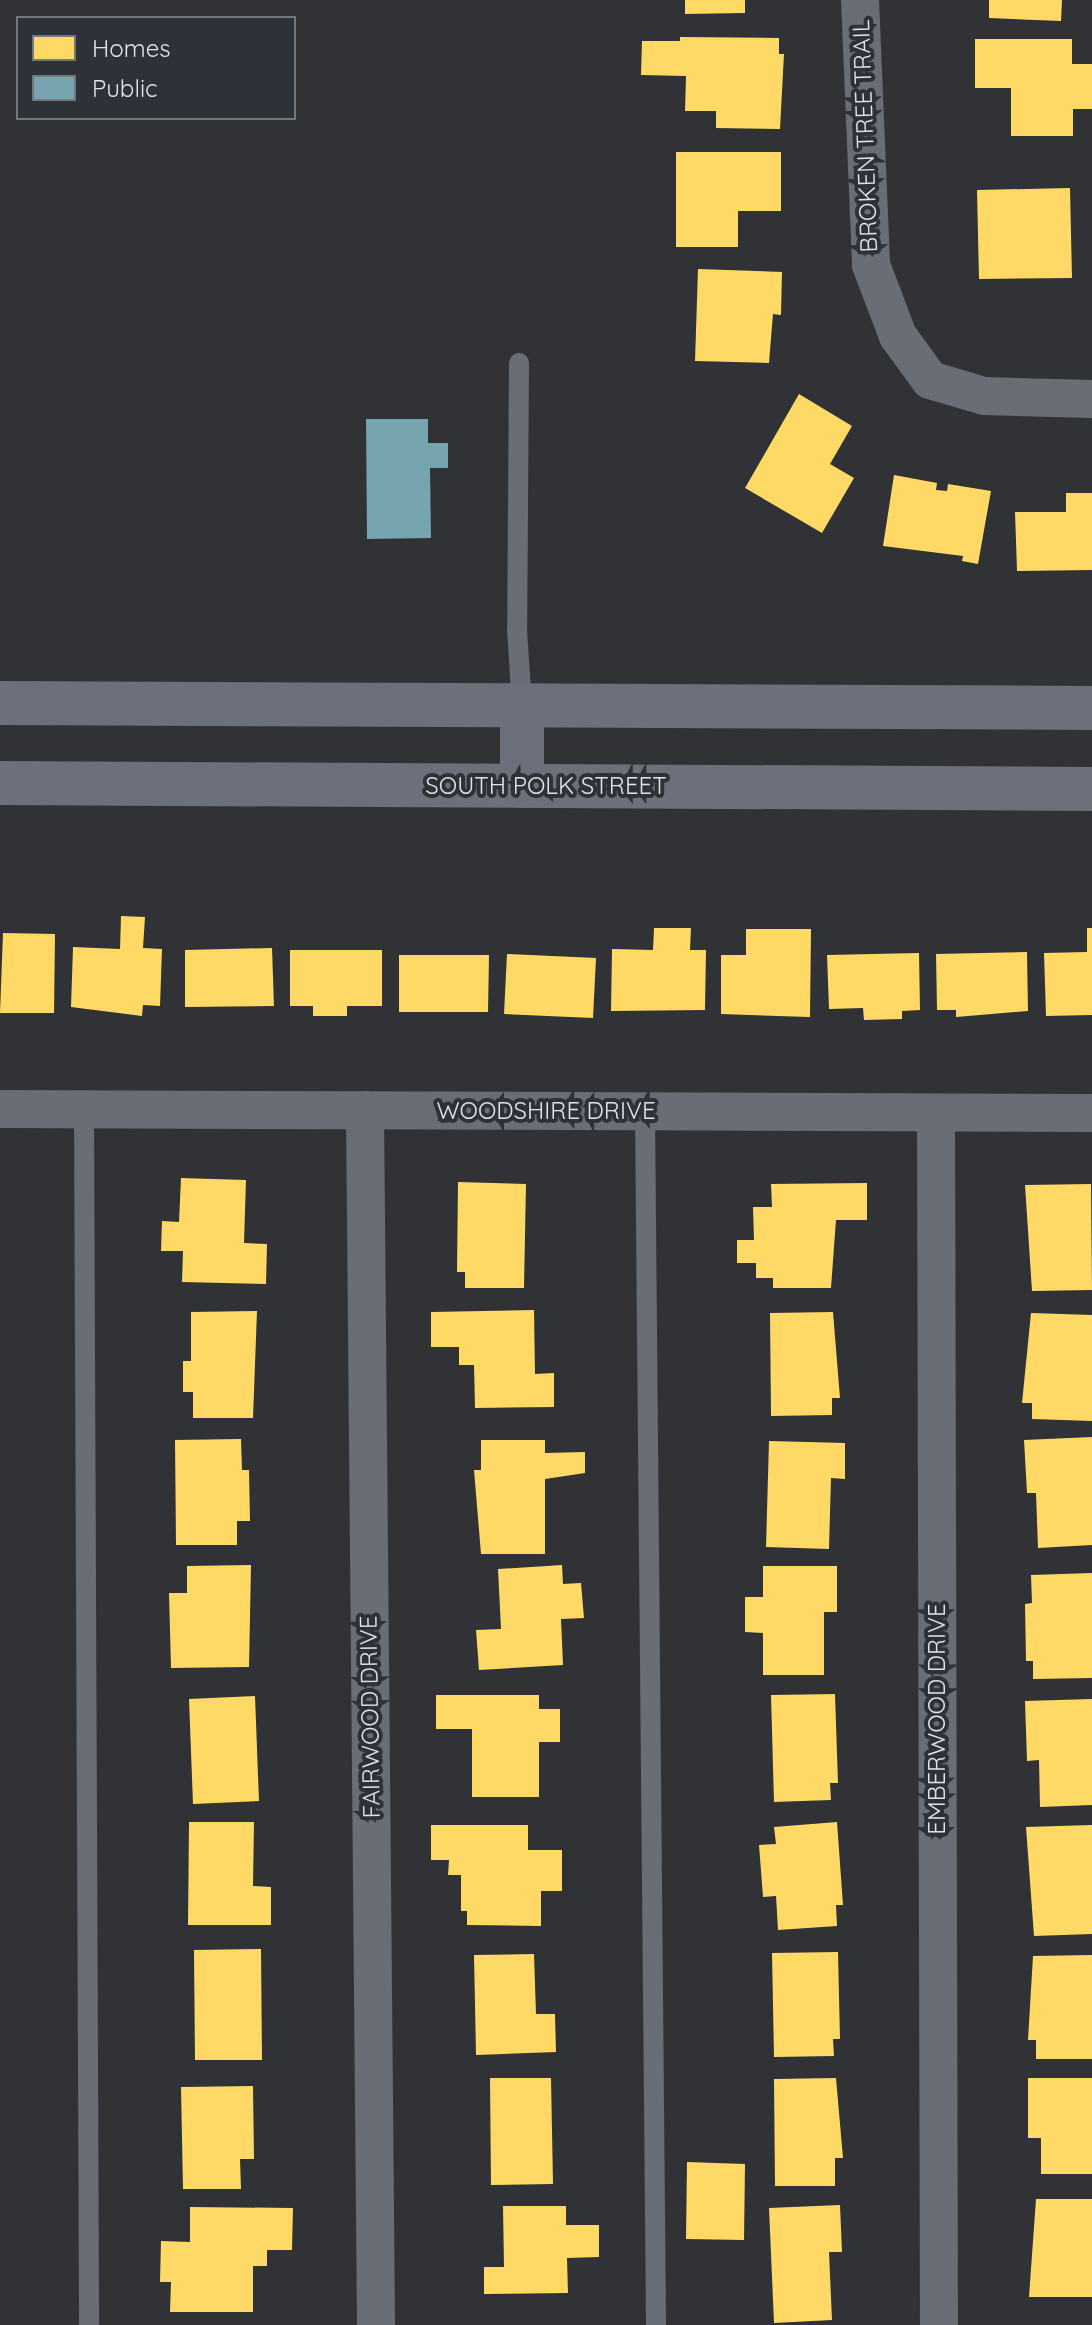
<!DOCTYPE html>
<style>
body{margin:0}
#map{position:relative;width:1092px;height:2325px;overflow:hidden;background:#303235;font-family:Quicksand,sans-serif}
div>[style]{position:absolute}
.homes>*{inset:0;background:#ffd966}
.public>*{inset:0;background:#76a5af}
.lane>*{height:20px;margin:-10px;padding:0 10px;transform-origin:10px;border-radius:10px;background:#696e76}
.street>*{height:38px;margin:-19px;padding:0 19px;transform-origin:19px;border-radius:19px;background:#696e76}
.secondary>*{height:44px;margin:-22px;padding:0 22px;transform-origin:22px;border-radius:22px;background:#6c707b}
span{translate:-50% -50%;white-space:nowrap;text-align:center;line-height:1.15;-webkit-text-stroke:8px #2d3138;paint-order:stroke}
.street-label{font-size:24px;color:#dee1e6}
.legend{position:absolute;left:16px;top:16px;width:280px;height:104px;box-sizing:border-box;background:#2d3138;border:2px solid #74777e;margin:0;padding:10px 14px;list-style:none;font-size:24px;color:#dee1e6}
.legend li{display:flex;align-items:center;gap:16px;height:40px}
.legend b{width:40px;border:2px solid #74777e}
</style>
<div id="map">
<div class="homes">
<i style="clip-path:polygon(685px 0,745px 0,745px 13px,685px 14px)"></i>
<i style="clip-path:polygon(989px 0,1062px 0,1061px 21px,989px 18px)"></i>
<i style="clip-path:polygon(680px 37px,779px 38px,779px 54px,784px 54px,780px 129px,716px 128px,716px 111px,685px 111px,686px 76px,641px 75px,642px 41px,680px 41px)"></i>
<i style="clip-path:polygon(975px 39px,1072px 39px,1072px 64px,1092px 64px,1092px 109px,1073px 109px,1073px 136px,1011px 136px,1011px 88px,975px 88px)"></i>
<i style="clip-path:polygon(676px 152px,781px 152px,781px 211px,738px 211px,738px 247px,676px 247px)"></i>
<i style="clip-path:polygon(1070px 188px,1072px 278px,979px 279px,977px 190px)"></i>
<i style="clip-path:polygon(698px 269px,782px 272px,781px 315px,773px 314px,769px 363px,695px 361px)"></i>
<i style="clip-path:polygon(799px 394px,852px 426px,830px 464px,854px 478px,822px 533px,745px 488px)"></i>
<i style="clip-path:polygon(894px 475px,937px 483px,936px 490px,947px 491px,948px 484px,991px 491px,978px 564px,962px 561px,963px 556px,883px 546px)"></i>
<i style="clip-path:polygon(1066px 493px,1092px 493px,1092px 570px,1017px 571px,1015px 512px,1066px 512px)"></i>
<i style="clip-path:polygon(121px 916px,145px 917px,143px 948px,162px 949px,160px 1006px,143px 1005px,142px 1016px,71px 1007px,73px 947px,120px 949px)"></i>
<i style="clip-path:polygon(654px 928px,691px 928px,690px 950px,706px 950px,705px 1010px,611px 1011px,612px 949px,653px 950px)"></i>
<i style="clip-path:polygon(1087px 928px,1092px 928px,1092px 1015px,1046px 1016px,1044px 953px,1087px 952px)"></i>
<i style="clip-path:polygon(746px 929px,811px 929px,810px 1017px,721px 1014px,721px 955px,746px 955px)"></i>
<i style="clip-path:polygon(3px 933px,55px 934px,54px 1013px,0 1013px)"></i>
<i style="clip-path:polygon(272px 948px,274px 1006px,185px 1007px,185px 950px)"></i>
<i style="clip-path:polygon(290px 950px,382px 950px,382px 1006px,347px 1006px,347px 1016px,313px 1016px,313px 1006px,290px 1006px)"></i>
<i style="clip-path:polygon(1027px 952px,1028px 1011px,956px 1017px,956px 1010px,937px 1010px,936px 954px)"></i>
<i style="clip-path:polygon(919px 953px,920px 1010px,902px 1011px,902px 1019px,864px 1020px,863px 1008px,829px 1009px,827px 955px)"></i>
<i style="clip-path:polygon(507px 954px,596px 958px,593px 1018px,504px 1014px)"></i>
<i style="clip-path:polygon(399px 955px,489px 955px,488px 1012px,399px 1012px)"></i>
<i style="clip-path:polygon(181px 1178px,246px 1180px,244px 1243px,267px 1244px,266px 1284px,182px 1282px,183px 1251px,161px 1251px,162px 1221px,179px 1222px)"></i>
<i style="clip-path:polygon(458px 1182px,526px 1184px,524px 1288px,465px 1288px,465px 1272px,457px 1272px)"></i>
<i style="clip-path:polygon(867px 1183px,867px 1220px,836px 1220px,831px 1288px,773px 1288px,773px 1278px,756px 1278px,756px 1263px,737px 1263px,737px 1240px,754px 1240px,753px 1207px,772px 1207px,771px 1184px)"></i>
<i style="clip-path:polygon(1091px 1184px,1092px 1290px,1032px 1291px,1025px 1185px)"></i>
<i style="clip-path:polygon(534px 1310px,535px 1374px,554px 1373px,554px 1407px,475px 1408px,474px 1365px,459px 1365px,459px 1347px,431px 1347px,431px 1312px)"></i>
<i style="clip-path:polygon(257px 1311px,253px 1418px,193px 1418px,193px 1392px,183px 1392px,183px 1361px,191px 1361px,191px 1312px)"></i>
<i style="clip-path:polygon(833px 1312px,840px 1398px,832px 1398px,832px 1415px,771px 1416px,770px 1313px)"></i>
<i style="clip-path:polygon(1031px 1313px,1092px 1315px,1092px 1421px,1032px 1419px,1032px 1403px,1022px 1403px)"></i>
<i style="clip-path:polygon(1092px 1437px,1092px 1545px,1038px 1548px,1036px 1493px,1027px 1493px,1024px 1440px)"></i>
<i style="clip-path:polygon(241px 1439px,242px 1470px,249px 1470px,250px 1521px,237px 1521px,237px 1545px,176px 1545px,175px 1440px)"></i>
<i style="clip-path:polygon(481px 1440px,545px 1440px,545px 1453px,585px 1452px,585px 1473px,545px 1479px,545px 1554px,481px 1554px,474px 1470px,481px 1470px)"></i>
<i style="clip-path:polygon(769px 1441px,845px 1443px,845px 1479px,831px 1478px,829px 1549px,766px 1547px)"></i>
<i style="clip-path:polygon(251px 1565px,249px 1667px,171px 1668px,169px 1593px,187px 1593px,187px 1566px)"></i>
<i style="clip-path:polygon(562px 1565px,563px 1584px,581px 1583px,584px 1618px,561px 1619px,563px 1665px,479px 1670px,476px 1630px,501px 1629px,498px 1569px)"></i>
<i style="clip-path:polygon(763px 1566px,837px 1566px,837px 1612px,824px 1612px,824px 1675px,763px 1675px,763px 1633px,745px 1632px,745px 1597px,763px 1597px)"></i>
<i style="clip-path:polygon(1092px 1573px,1092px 1678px,1033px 1679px,1033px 1661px,1026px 1661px,1025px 1604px,1032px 1603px,1031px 1575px)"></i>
<i style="clip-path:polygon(835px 1694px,838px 1783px,830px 1783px,831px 1800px,774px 1802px,771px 1695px)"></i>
<i style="clip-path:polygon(436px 1695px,539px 1695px,539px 1709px,560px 1709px,560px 1742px,539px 1742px,539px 1797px,472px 1797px,472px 1729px,436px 1729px)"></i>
<i style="clip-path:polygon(255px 1696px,259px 1801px,193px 1804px,189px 1699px)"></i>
<i style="clip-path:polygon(1092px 1699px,1092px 1805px,1040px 1807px,1039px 1760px,1027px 1761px,1025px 1701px)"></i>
<i style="clip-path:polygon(189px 1822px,254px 1822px,253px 1886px,271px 1887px,271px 1925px,188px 1925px)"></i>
<i style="clip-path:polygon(837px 1822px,843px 1905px,836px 1905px,837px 1926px,778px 1930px,776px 1896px,763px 1897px,759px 1845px,776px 1844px,774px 1827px)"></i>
<i style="clip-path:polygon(431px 1825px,528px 1825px,528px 1850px,562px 1850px,562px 1891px,541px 1891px,541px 1926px,467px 1925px,467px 1911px,461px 1911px,461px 1875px,448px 1875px,449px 1860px,431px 1860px)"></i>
<i style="clip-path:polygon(1092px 1825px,1092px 1934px,1034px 1936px,1026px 1827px)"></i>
<i style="clip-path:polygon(261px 1949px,262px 2060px,195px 2060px,194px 1950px)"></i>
<i style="clip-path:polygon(838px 1952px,840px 2039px,833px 2039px,834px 2056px,774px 2057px,772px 1953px)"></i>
<i style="clip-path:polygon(534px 1954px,536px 2014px,555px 2014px,556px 2052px,476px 2055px,474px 1955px)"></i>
<i style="clip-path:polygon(1092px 1955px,1092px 2059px,1036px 2059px,1036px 2040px,1028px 2040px,1033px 1956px)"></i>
<i style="clip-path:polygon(490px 2078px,551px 2078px,553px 2184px,491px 2185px)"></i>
<i style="clip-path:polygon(836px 2078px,843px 2158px,835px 2158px,835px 2186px,775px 2186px,774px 2079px)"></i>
<i style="clip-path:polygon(1028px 2078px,1092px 2078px,1092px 2174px,1041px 2174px,1041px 2138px,1028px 2138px)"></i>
<i style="clip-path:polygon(253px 2086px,254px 2159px,240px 2159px,241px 2189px,183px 2189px,181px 2087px)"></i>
<i style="clip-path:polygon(687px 2162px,745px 2164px,744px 2240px,686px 2239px)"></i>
<i style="clip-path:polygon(1036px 2199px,1092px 2199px,1092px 2297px,1029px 2297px)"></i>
<i style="clip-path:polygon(840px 2205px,842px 2252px,829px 2252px,832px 2320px,774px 2323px,769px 2208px)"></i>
<i style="clip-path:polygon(503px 2206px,566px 2206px,566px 2225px,599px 2225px,599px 2257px,567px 2258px,568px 2293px,484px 2294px,484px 2267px,504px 2267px)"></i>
<i style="clip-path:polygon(190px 2207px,293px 2208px,292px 2250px,267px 2250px,267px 2266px,253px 2266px,253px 2312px,170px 2312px,171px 2282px,160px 2282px,161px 2241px,190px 2242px)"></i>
</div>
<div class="public">
<i style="clip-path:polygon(366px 419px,428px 419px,428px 443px,448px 443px,448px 468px,430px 468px,431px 538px,367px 539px)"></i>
</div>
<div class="lane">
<i style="left:519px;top:363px;width:267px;rotate:90.4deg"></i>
<i style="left:517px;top:630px;width:75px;rotate:86.2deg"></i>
<i style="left:84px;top:1109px;width:1216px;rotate:89.76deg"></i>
<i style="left:645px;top:1112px;width:1213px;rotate:89.48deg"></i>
</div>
<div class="street">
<i style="left:860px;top:0;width:265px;rotate:87.6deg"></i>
<i style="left:871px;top:265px;width:76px;rotate:69.2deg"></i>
<i style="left:898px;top:336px;width:54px;rotate:54deg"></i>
<i style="left:930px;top:380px;width:56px;rotate:16.5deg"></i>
<i style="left:984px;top:396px;width:108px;rotate:1.6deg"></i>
<i style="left:0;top:1109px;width:1092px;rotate:0.21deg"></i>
<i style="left:365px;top:1110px;width:1215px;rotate:89.48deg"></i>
<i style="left:936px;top:1113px;width:1212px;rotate:89.86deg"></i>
</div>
<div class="secondary">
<i style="left:0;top:703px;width:1092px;rotate:0.26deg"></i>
<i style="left:522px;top:705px;width:81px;rotate:90deg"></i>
<i style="left:0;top:783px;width:1092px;rotate:0.31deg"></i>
</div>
<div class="street-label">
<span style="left:865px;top:136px;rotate:-92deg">BROKEN TREE TRAIL</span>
<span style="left:546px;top:786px">SOUTH POLK STREET</span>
<span style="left:546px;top:1111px">WOODSHIRE DRIVE</span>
<span style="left:370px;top:1717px;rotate:-91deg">FAIRWOOD DRIVE</span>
<span style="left:937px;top:1719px;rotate:-90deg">EMBERWOOD DRIVE</span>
</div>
<ul class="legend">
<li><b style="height:22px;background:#ffd966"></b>Homes</li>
<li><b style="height:22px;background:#76a5af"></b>Public</li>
</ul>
</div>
